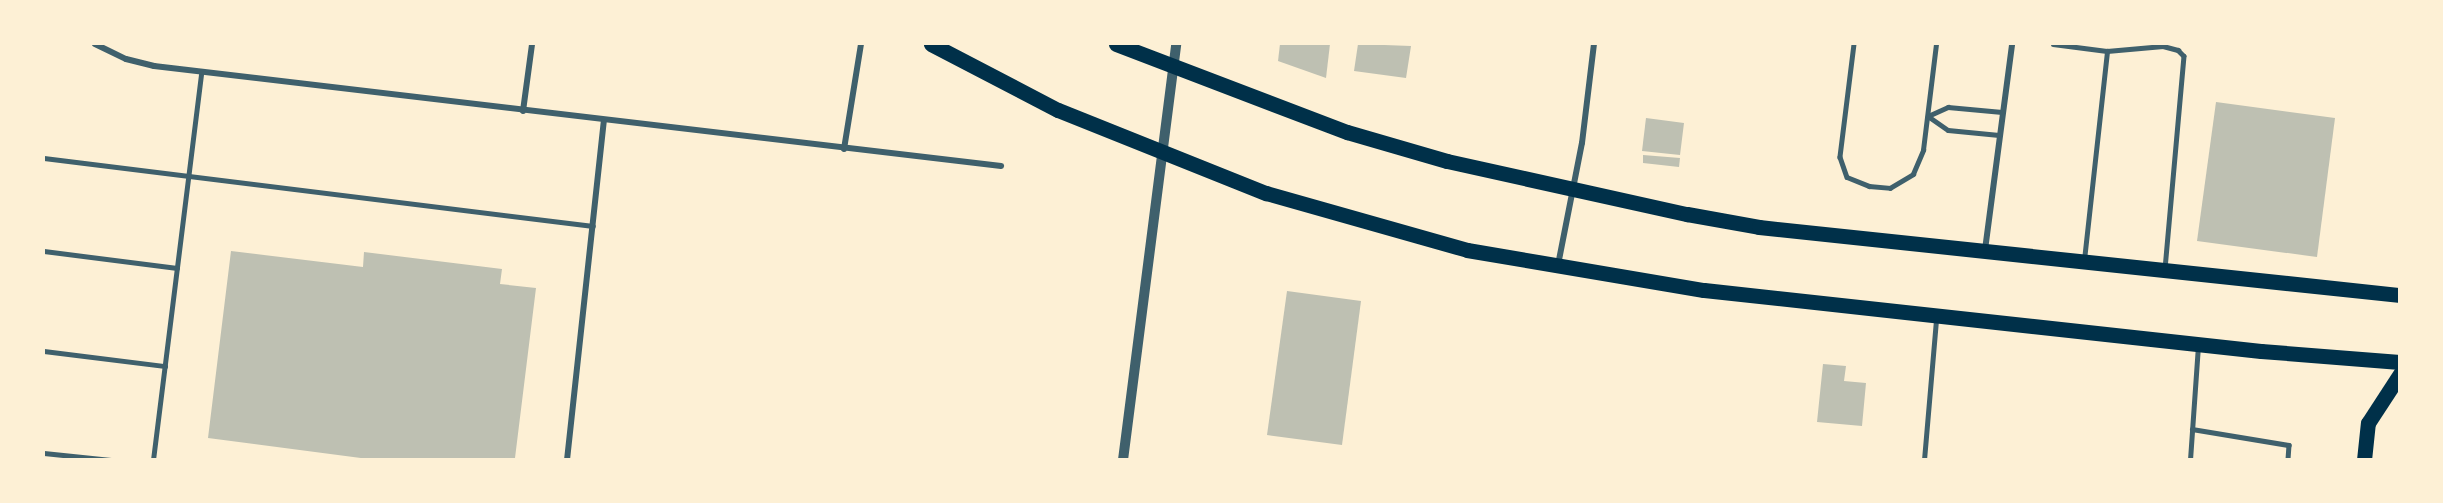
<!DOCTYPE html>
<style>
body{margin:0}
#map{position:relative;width:2443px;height:503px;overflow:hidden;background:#fdf0d5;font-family:Arial,sans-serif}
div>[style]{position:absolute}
.building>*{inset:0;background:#bec0b2}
.service>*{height:4.5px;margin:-2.25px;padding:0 2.25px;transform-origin:2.25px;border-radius:2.25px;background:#3f606c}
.minor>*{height:6px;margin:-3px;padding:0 3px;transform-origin:3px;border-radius:3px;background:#3f606c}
.tertiary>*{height:10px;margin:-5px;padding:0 5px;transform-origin:5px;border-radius:5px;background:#3f606c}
.primary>*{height:15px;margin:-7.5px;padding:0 7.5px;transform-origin:7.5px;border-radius:7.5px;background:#003049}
span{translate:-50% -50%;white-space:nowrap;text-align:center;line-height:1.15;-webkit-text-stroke:4.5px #fdf0d5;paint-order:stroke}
.frame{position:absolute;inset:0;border:45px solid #fdf0d5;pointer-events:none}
</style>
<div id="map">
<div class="building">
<i style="clip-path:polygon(1280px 44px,1330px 44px,1326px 78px,1278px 61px)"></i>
<i style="clip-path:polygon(1358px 44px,1411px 46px,1406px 78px,1354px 71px)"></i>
<i style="clip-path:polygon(2216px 102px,2335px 118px,2317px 257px,2197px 241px)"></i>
<i style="clip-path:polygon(1646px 118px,1684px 123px,1680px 155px,1642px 151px)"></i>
<i style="clip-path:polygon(1643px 155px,1680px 158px,1679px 167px,1643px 163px)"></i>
<i style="clip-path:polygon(231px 251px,363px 267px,364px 252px,502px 269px,500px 284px,536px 288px,515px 458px,376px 460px,208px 438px)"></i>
<i style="clip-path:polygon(1287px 291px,1361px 301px,1342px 445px,1267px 435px)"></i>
<i style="clip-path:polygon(1823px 364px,1846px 366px,1844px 381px,1866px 383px,1862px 426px,1817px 422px)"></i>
</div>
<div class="service">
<i style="left:1854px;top:44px;width:114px;rotate:97.1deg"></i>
<i style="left:1840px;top:157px;width:21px;rotate:71deg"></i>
<i style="left:1847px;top:177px;width:24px;rotate:22deg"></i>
<i style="left:1869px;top:186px;width:21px;rotate:5deg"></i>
<i style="left:1890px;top:188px;width:27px;rotate:-31deg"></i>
<i style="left:1913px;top:174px;width:26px;rotate:-67deg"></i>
<i style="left:1923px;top:150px;width:107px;rotate:-83deg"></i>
<i style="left:2053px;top:44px;width:54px;rotate:7.4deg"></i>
<i style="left:2107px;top:51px;width:56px;rotate:-5.1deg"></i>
<i style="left:2163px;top:46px;width:16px;rotate:15deg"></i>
<i style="left:2178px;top:50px;width:8px;rotate:45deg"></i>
<i style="left:2184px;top:56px;width:213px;rotate:95.1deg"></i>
<i style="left:1928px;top:116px;width:22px;rotate:-24deg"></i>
<i style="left:1948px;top:107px;width:54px;rotate:5.3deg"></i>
<i style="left:1928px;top:116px;width:24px;rotate:35deg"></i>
<i style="left:1948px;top:130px;width:51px;rotate:5.6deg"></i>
<i style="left:44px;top:158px;width:553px;rotate:7.06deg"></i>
<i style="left:44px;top:251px;width:134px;rotate:7.3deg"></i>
<i style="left:2084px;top:260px;width:210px;rotate:-83.7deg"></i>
<i style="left:44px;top:351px;width:122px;rotate:7.1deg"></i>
<i style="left:2192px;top:429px;width:98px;rotate:9.4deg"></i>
<i style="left:2289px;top:445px;width:15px;rotate:94deg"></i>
<i style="left:44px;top:453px;width:67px;rotate:6deg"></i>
<i style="left:153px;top:460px;width:391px;rotate:-82.9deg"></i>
<i style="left:1924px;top:460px;width:142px;rotate:-85.1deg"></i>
<i style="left:2190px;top:460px;width:115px;rotate:-86deg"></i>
</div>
<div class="minor">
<i style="left:95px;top:44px;width:34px;rotate:26deg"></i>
<i style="left:126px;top:59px;width:29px;rotate:14deg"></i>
<i style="left:154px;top:66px;width:853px;rotate:6.73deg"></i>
<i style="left:523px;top:111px;width:68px;rotate:-82.3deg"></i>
<i style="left:844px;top:149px;width:106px;rotate:-80.8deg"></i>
<i style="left:1985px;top:250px;width:208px;rotate:-82.5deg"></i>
<i style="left:1558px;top:265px;width:124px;rotate:-78.9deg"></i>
<i style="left:1582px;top:143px;width:100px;rotate:-83.1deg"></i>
<i style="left:567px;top:460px;width:340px;rotate:-83.8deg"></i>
</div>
<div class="tertiary">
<i style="left:1123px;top:460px;width:419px;rotate:-82.7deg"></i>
</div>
<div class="primary">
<i style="left:931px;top:44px;width:143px;rotate:27.5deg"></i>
<i style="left:1058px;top:110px;width:224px;rotate:21.8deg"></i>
<i style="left:1266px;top:193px;width:209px;rotate:15.8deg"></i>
<i style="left:1467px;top:250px;width:240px;rotate:9.6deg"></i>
<i style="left:1704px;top:290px;width:560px;rotate:6.25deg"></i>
<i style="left:2261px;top:351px;width:139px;rotate:4.5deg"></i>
<i style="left:1116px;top:44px;width:247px;rotate:20.9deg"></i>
<i style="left:1347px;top:132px;width:104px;rotate:16.2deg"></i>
<i style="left:1447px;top:161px;width:246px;rotate:12.5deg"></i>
<i style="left:1687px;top:214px;width:73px;rotate:10.2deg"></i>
<i style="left:1759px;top:227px;width:645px;rotate:6.06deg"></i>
<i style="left:2364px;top:460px;width:37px;rotate:-84deg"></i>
<i style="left:2368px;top:423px;width:59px;rotate:-56.9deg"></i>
</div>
<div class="frame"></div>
</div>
